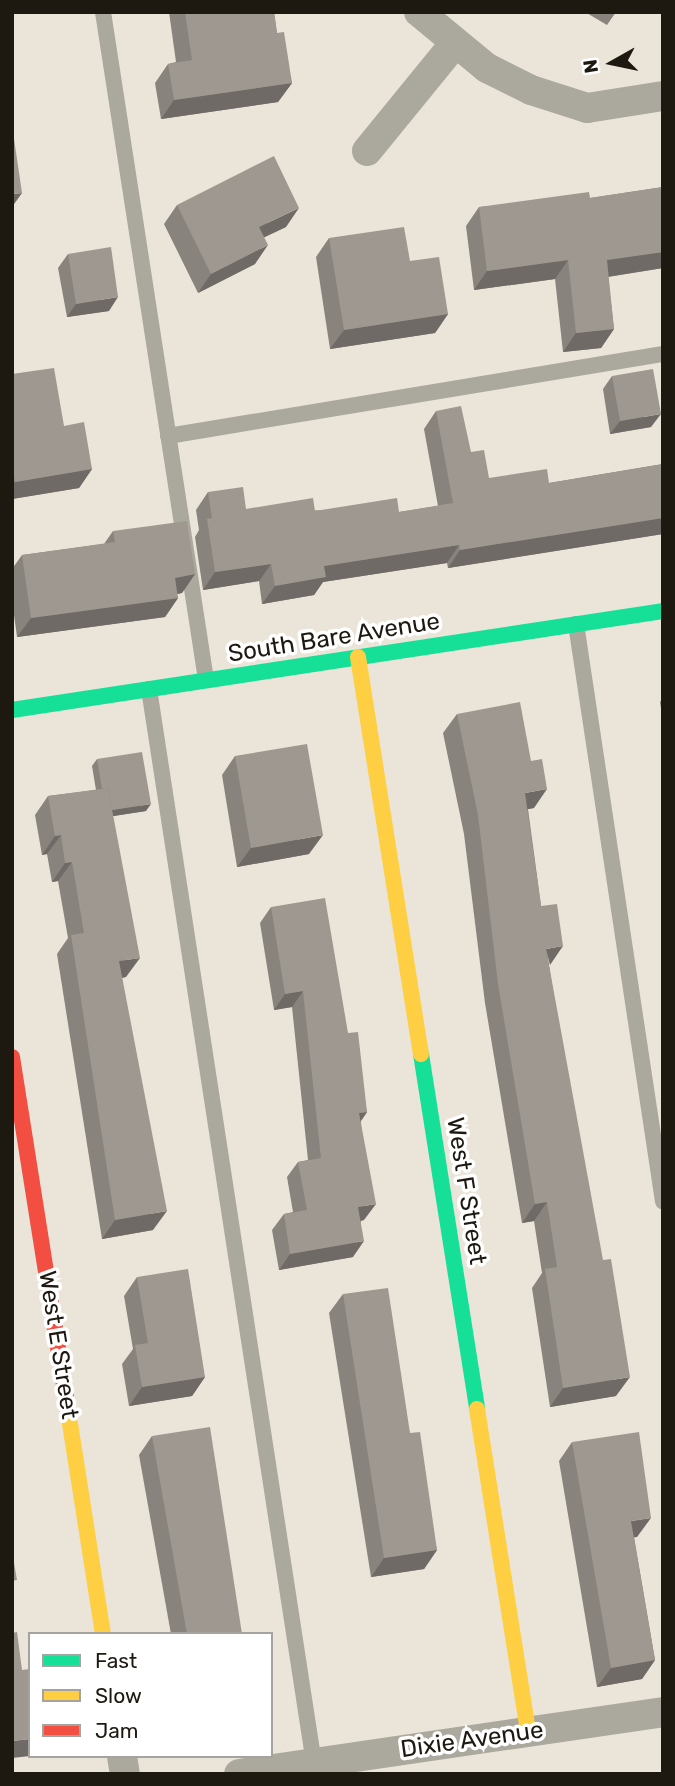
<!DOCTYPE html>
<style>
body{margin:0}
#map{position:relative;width:675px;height:1786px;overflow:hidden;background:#eae4d9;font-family:Rubik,sans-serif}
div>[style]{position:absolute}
.lane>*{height:16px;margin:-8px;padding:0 8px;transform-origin:8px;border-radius:8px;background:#aba89e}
.street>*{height:30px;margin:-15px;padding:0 15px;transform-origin:15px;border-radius:15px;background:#aba89e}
.fast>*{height:16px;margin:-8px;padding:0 8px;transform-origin:8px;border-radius:8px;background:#16e098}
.slow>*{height:16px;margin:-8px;padding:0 8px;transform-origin:8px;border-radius:8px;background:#ffcf43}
.jam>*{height:16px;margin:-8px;padding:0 8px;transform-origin:8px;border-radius:8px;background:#f24e42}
.wall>*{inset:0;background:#88837c}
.shaded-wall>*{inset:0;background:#6f6a65}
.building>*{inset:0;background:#9e9890}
span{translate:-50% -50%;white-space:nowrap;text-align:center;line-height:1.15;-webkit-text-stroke:7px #fff;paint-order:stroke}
.street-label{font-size:24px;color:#1d1911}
.frame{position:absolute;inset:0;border:14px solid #1d1911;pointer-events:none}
.legend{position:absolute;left:28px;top:1632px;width:245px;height:126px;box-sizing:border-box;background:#fff;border:2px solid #a5a3a0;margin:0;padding:9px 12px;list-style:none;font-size:21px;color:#1d1911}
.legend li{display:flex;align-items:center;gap:14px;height:35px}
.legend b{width:35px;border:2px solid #a5a3a0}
.north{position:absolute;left:577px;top:28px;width:70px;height:70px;-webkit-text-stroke:5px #fff;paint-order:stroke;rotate:261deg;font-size:19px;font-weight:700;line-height:28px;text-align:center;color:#1d1911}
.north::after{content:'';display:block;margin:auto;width:24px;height:32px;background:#1d1911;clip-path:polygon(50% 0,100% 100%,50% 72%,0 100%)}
</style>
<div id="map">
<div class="lane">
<i style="left:103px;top:12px;width:676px;rotate:81.23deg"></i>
<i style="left:168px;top:436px;width:502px;rotate:-9.41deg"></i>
<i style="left:576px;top:624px;width:584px;rotate:81.43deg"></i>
<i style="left:149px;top:689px;width:1087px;rotate:81.27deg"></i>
</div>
<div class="street">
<i style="left:419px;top:12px;width:88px;rotate:39.5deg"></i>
<i style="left:487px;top:68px;width:49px;rotate:26.6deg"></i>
<i style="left:531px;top:90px;width:59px;rotate:17.8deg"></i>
<i style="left:587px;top:108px;width:77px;rotate:-9deg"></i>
<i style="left:367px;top:151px;width:139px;rotate:-50.8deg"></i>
<i style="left:122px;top:1756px;width:18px;rotate:81deg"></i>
<i style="left:239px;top:1774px;width:429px;rotate:-8.3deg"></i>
</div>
<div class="fast">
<i style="left:12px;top:710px;width:658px;rotate:-8.65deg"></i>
<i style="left:421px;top:1054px;width:359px;rotate:81deg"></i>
</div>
<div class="slow">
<i style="left:358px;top:657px;width:402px;rotate:81deg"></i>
<i style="left:66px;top:1398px;width:239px;rotate:81.1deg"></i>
<i style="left:477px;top:1409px;width:327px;rotate:81deg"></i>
</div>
<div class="jam">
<i style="left:12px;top:1057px;width:345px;rotate:81deg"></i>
</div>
<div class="wall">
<i style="clip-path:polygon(169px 12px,274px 12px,277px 33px,292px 83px,278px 102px,161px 119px,155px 83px,168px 64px,176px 62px)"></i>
<i style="clip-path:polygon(585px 12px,616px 12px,607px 25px)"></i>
<i style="clip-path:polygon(663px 187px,663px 268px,608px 277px,614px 329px,601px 348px,563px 352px,555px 279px,474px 290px,466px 226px,479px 207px,590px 198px)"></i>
<i style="clip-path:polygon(177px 205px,286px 227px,264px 237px,255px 264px,198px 293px,164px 224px)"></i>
<i style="clip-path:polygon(329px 238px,410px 261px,448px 314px,435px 333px,330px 349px,316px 257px)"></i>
<i style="clip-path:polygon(68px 254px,109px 311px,67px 317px,58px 268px)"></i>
<i style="clip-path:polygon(12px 374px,64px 426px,92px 469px,79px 488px,12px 499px)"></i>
<i style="clip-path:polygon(612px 376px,651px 427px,610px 434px,603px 389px)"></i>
<i style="clip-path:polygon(436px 411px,471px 452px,489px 478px,549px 483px,663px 464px,663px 534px,448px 568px,447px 563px,323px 582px,314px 595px,262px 604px,259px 581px,203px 590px,195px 537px,199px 530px,196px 510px,208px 492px,246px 509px,399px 512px,438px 506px,424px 429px)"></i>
<i style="clip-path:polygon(113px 531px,195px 574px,182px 593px,177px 594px,178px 598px,165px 617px,17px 637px,12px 600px,12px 569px,22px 555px,104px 544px)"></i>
<i style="clip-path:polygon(663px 698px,663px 721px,660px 702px)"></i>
<i style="clip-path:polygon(457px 714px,534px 808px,528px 809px,549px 965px,616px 1396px,550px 1407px,532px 1288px,542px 1273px,534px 1221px,522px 1223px,485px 1003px,464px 834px,443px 733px)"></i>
<i style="clip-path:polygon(235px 756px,309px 854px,237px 867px,222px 775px)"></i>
<i style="clip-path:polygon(97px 759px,146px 811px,113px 816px,126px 977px,122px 978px,153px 1230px,102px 1239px,57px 954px,68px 938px,58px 881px,52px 882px,47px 854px,42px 855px,35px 815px,48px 796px,96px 790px,92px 766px)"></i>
<i style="clip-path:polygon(271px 907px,348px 1033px,367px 1112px,361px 1121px,364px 1220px,361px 1221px,353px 1257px,279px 1270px,272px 1230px,284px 1214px,293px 1212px,287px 1177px,298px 1162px,308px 1160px,292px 1007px,274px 1010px,260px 923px)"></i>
<i style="clip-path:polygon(137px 1277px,205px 1377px,192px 1396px,129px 1406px,122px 1364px,133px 1349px,124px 1296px)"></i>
<i style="clip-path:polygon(343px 1294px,410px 1433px,437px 1550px,424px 1569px,371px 1577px,329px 1313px)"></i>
<i style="clip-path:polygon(152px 1436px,242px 1634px,171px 1634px,139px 1455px)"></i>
<i style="clip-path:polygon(572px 1442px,637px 1537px,634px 1537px,655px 1660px,642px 1679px,597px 1687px,559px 1461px)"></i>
</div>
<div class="shaded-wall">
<i style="clip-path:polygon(292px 83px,278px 102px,161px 119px,174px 100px)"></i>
<i style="clip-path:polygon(22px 193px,12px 207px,12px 194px)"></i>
<i style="clip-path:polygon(299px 208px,286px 227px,246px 246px,259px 227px)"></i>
<i style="clip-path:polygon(268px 245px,255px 264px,198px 293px,211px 274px)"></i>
<i style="clip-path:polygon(663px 252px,663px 268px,593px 279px,607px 260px)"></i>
<i style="clip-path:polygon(568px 260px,555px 279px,474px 290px,487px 271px)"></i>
<i style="clip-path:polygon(118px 297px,109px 311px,67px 317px,76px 304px)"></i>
<i style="clip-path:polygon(448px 314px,435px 333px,330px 349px,344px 330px)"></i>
<i style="clip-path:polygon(614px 329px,601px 348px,563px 352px,576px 333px)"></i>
<i style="clip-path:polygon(661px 414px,651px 427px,610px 434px,620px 421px)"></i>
<i style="clip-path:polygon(92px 469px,79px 488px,12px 499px,12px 485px,15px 482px)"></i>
<i style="clip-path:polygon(663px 518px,663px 534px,448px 568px,460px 550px)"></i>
<i style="clip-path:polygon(459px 545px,447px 563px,323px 582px,314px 595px,262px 604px,275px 586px,324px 566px)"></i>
<i style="clip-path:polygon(271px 564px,259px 581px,203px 590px,215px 572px)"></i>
<i style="clip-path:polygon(195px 574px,182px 593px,162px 597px,175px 578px)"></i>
<i style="clip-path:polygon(178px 598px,165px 617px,17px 637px,31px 618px)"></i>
<i style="clip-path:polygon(547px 789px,534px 808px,512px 812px,525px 793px)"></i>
<i style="clip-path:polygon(151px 804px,146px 811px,101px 818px,106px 811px)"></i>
<i style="clip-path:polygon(61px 835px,47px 854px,42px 855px,55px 836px)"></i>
<i style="clip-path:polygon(323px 835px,309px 854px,237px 867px,251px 848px)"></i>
<i style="clip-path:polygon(72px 862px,58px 881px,52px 882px,65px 863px)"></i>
<i style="clip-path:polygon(563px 946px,550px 965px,546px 949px)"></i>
<i style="clip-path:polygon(140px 958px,126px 977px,106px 980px,119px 961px)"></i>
<i style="clip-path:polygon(303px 991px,292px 1007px,274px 1010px,285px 994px)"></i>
<i style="clip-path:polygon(367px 1112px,356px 1128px,359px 1113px)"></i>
<i style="clip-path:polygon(547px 1202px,534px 1221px,522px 1223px,535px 1204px)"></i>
<i style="clip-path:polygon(376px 1204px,364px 1220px,347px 1223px,358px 1207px)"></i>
<i style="clip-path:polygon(167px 1211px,153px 1230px,102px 1239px,115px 1220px)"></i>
<i style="clip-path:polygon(364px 1241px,353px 1257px,279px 1270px,290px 1254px)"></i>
<i style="clip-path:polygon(205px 1377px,192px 1396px,129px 1406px,142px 1387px)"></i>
<i style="clip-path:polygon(630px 1377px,616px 1396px,550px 1407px,563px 1388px)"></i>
<i style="clip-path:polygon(651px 1518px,637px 1537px,618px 1540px,631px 1521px)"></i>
<i style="clip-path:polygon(437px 1550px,424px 1569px,371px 1577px,384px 1558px)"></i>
<i style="clip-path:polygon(655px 1660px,642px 1679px,597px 1687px,611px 1668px)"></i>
<i style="clip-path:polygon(30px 1739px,30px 1756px,12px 1758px,12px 1741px)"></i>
</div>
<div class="building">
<i style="clip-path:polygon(185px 12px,274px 12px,277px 33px,284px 32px,292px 83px,174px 100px,168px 64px,192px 60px)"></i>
<i style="clip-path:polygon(12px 125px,22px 193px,12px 194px)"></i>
<i style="clip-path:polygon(274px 156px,299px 208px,259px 227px,268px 245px,211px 274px,177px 205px)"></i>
<i style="clip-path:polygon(663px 187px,663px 252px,607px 260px,614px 329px,576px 333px,568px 260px,487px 271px,479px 207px,589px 192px,590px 198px)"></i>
<i style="clip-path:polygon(404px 227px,410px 261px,439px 257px,448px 314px,344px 330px,329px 238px)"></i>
<i style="clip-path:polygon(111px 247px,118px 297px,76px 304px,68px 254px)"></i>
<i style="clip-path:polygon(54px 368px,64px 426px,84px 422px,92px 469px,15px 482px,12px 466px,12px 374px)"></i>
<i style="clip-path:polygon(653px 369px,661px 414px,620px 421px,612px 376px)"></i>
<i style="clip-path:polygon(461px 406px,471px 452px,484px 450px,489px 478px,547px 469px,549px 483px,663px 464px,663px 518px,460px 550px,459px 545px,324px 566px,326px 577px,275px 586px,271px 564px,215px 572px,207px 519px,212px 518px,208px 492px,243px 487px,246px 509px,313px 498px,315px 511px,397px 498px,399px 512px,453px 503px,436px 411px)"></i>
<i style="clip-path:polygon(187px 521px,195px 574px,175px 578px,178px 598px,31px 618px,22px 555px,115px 542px,113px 531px)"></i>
<i style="clip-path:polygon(520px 702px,531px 761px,542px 759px,547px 789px,525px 793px,541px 906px,557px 904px,563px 946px,546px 949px,603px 1260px,611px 1259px,630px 1377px,563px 1388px,545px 1269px,557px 1267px,547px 1202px,535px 1204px,498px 984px,478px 815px,457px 714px)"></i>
<i style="clip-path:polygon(307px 744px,323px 835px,251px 848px,235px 756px)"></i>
<i style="clip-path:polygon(142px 752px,151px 804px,112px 810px,108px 788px,102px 789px,97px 759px)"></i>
<i style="clip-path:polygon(108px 788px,140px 958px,119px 961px,167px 1211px,115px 1220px,71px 935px,84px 933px,72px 862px,65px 863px,61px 835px,55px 836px,48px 796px)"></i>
<i style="clip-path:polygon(325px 898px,348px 1033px,358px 1032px,367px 1112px,359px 1113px,376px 1204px,358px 1207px,364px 1241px,290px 1254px,284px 1214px,307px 1210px,298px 1162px,321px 1158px,303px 991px,285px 994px,271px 907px)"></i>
<i style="clip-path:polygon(188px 1269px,205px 1377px,142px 1387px,135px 1345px,148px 1343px,137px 1277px)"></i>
<i style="clip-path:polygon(388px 1288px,410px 1433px,420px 1432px,437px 1550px,384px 1558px,343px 1294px)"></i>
<i style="clip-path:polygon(210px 1427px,242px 1634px,187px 1634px,152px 1436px)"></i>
<i style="clip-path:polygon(639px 1432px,651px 1518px,631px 1521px,655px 1660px,611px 1668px,572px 1442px)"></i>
<i style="clip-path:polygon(12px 1551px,17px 1580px,12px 1581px)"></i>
<i style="clip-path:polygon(17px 1632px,22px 1670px,30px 1669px,30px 1739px,12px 1741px,12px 1633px)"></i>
</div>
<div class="street-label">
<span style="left:334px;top:638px;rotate:-9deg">South Bare Avenue</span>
<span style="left:466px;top:1191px;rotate:81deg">West F Street</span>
<span style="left:58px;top:1345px;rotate:81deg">West E Street</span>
<span style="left:472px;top:1740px;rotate:-8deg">Dixie Avenue</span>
</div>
<div class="frame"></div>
<ul class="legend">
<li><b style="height:9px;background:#16e098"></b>Fast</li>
<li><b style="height:9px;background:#ffcf43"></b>Slow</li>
<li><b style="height:9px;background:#f24e42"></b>Jam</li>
</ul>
<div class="north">N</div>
</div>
